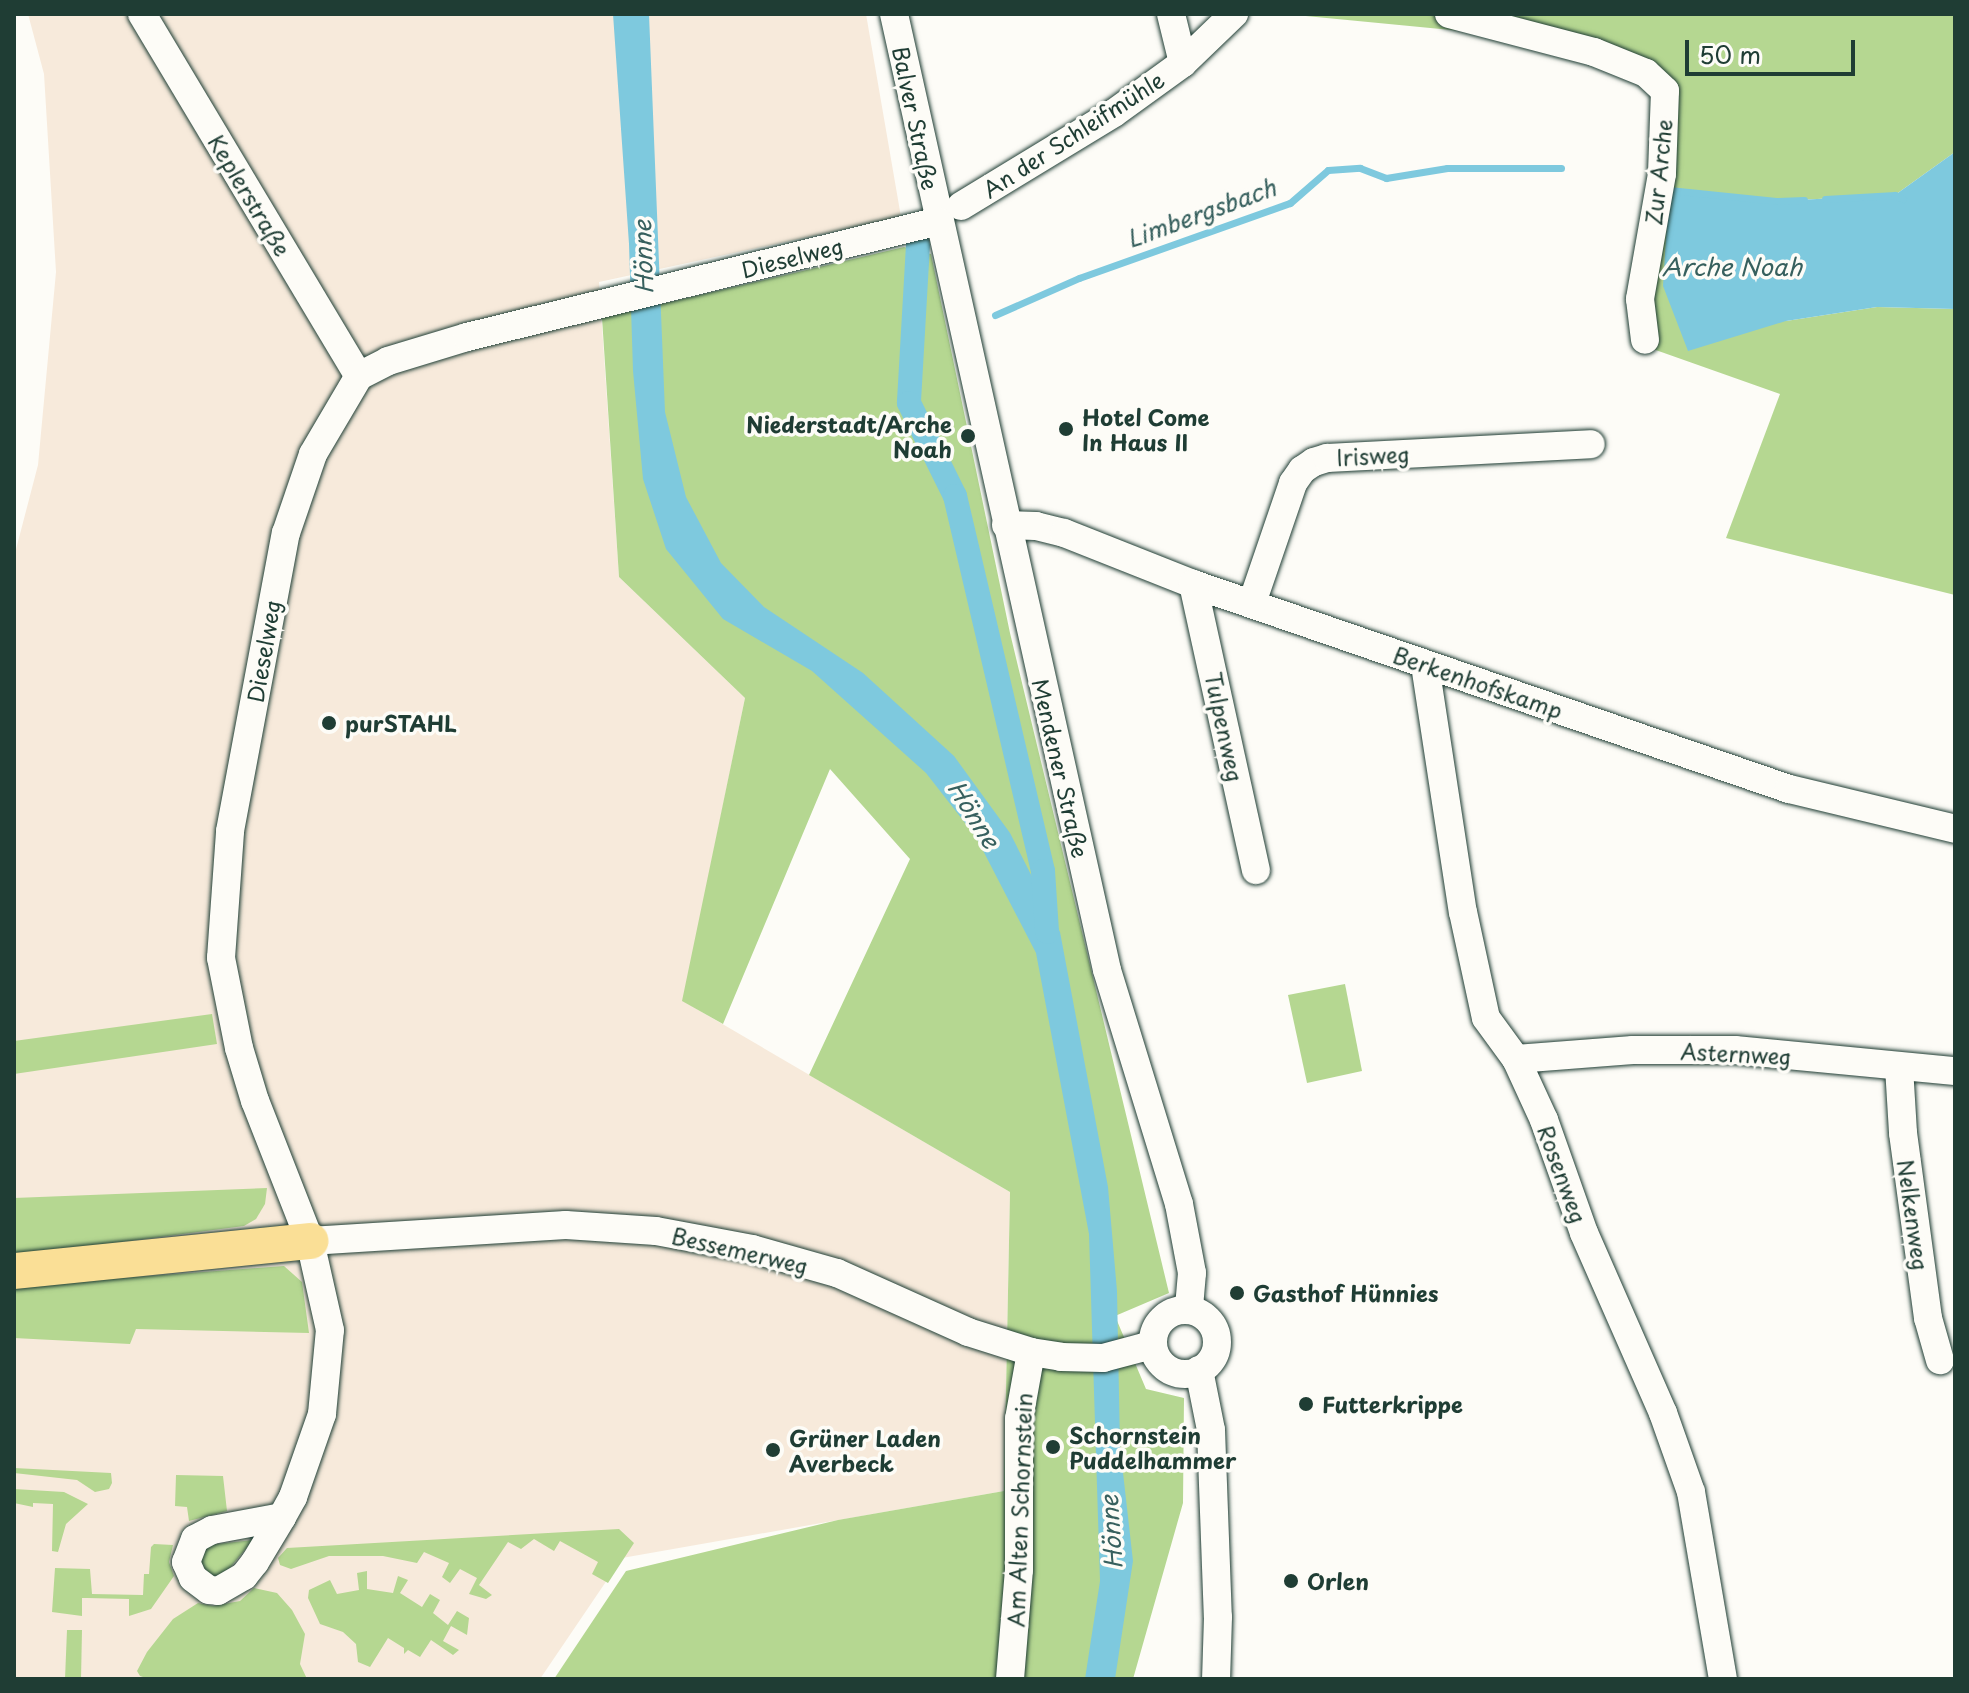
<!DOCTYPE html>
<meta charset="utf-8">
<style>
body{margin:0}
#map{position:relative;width:1969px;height:1693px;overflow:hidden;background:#fdfcf7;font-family:"Playpen Sans",sans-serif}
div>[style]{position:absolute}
.built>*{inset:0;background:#f7eadb}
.green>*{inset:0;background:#b5d791}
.water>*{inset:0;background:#7ec9de}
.stream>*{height:7px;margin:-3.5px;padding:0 3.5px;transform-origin:3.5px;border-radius:3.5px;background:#7ec9de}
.canal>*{height:24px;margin:-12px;padding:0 12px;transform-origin:12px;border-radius:12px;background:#7ec9de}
.roads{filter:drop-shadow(0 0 2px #1f3d34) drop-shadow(0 0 2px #1f3d34)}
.minor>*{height:28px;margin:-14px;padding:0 14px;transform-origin:14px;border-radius:14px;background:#fdfcf7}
.minor>.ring{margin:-14px;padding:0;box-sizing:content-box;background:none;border:28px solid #fdfcf7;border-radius:50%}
.major>*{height:36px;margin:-18px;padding:0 18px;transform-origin:18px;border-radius:18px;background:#fadf96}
.dots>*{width:22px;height:22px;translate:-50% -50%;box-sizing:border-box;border:4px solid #fdfcf7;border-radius:50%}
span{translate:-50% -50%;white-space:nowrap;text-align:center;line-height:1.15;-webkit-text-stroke:7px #fdfcf7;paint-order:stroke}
.street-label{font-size:22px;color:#1f3d34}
.poi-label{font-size:22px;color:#1f3d34;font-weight:700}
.left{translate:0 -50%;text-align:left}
.right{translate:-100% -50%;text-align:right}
.water-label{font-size:24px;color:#37605e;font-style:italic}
.frame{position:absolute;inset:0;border:16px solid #1f3d34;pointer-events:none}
.scale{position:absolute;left:1685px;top:40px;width:170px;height:36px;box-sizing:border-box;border:4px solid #1f3d34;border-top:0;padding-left:10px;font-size:24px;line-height:28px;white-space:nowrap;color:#1f3d34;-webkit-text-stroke:6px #fdfcf7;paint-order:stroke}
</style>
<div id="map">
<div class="built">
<i style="clip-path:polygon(28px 14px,866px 14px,901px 217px,599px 282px,619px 577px,745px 698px,683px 1001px,1010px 1192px,1004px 1491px,622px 1558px,540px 1679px,14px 1679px,14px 557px,38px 465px,56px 272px,44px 74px)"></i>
</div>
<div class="green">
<i style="clip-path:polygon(1285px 14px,1955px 14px,1955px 152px,1895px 195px,1778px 201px,1669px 190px,1786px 321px,1877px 307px,1955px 309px,1955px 595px,1726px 538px,1780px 394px,1650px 348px,1672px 84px,1503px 35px)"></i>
<i style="clip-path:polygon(904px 247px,931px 254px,1010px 633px,1169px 1293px,1115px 1316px,1146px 1389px,1184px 1398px,1183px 1503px,1133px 1679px,554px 1679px,626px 1571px,838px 1520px,1004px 1491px,1010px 1192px,809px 1075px,910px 859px,830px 769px,723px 1024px,682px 1001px,745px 698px,619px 577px,602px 318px)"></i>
<i style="clip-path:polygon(1345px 984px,1362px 1071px,1307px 1083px,1288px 995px)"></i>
<i style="clip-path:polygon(212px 1014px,217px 1044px,14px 1074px,14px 1041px)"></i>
<i style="clip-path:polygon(267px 1188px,265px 1204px,256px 1219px,244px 1226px,14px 1256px,14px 1198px)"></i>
<i style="clip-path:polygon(284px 1266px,302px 1282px,309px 1333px,136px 1329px,130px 1344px,14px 1338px,14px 1286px)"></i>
<i style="clip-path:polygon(14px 1468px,111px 1473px,112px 1483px,109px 1489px,95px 1492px,77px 1480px,14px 1473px)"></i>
<i style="clip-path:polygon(176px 1475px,223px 1476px,227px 1511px,189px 1521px,187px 1507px,175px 1506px)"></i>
<i style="clip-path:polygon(14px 1489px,64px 1492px,88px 1504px,66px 1524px,58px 1552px,52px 1551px,53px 1504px,33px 1503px,33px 1507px,14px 1503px)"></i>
<i style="clip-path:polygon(619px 1529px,634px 1543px,608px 1583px,592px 1574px,598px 1562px,560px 1541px,554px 1551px,534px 1539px,521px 1549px,508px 1542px,479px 1585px,492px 1595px,486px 1599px,469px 1594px,477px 1578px,460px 1569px,450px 1583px,442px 1577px,449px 1563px,424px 1552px,417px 1563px,383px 1556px,329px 1556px,291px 1569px,280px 1565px,278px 1558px,287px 1548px)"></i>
<i style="clip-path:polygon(253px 1540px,224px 1575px,211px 1576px,202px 1568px,200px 1558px,208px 1545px)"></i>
<i style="clip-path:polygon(154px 1544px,173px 1545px,169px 1562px,174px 1576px,151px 1609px,129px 1616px,129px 1599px,87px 1598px,82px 1598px,82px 1616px,52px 1612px,55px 1568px,90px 1569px,92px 1594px,143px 1595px,144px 1574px,149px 1574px,151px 1547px)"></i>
<i style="clip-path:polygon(367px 1571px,367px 1589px,393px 1593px,398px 1576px,408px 1580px,400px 1593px,422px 1607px,430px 1594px,440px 1600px,433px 1613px,448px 1625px,457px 1611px,469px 1618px,467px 1635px,451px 1626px,443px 1641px,459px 1650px,453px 1655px,431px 1640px,420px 1657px,408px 1650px,404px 1654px,404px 1648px,388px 1638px,370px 1667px,358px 1662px,356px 1644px,343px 1632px,320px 1624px,308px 1598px,309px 1590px,330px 1580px,337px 1594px,359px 1590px,357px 1573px)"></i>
<i style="clip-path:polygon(254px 1588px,277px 1593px,292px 1610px,305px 1634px,300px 1664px,307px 1679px,149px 1679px,140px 1676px,137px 1671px,147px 1652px,173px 1619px,198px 1603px,213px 1606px,240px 1601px)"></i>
<i style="clip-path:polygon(67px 1630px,82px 1630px,81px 1679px,65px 1679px)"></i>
</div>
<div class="water">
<i style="clip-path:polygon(613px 14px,649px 14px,665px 412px,686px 497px,721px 563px,764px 607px,863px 673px,954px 756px,1010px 833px,1060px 932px,1108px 1187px,1117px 1291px,1120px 1446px,1133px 1561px,1115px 1679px,1085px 1679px,1100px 1581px,1089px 1234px,1036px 953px,976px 837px,926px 773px,812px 671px,723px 619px,666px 549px,643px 479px,633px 371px,629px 244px)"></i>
<i style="clip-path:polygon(1955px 152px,1955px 309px,1877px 307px,1786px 321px,1688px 351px,1663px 286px,1669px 190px,1778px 201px,1895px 195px)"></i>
</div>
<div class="stream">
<i style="left:1669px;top:190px;width:110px;rotate:5.8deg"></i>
<i style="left:1778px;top:201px;width:26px;rotate:-2deg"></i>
<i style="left:1825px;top:199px;width:70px;rotate:-3.3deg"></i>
<i style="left:1895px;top:195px;width:9px;rotate:27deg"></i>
<i style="left:995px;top:315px;width:92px;rotate:-23.8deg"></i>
<i style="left:1079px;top:278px;width:224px;rotate:-19.6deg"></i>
<i style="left:1290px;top:203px;width:50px;rotate:-41deg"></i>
<i style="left:1328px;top:170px;width:32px;rotate:-4deg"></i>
<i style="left:1360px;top:168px;width:28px;rotate:21deg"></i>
<i style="left:1386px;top:178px;width:62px;rotate:-9.3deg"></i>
<i style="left:1447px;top:168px;width:114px"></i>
</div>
<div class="canal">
<i style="left:918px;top:245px;width:158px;rotate:93.3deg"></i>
<i style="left:909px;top:403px;width:104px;rotate:63.7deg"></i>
<i style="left:955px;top:496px;width:385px;rotate:76.8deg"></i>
<i style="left:1043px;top:871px;width:61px;rotate:86.2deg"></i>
</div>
<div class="roads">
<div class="minor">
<i style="left:142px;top:14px;width:422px;rotate:59.1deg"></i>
<i style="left:894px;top:14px;width:979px;rotate:77.44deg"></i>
<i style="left:1107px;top:970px;width:245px;rotate:72.9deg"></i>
<i style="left:1179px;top:1204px;width:70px;rotate:79.3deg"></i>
<i style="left:1192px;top:1273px;width:37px;rotate:95deg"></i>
<i style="left:1449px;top:14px;width:150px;rotate:14.7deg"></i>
<i style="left:1594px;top:52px;width:56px;rotate:22deg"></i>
<i style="left:1646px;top:73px;width:26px;rotate:43deg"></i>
<i style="left:1665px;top:91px;width:83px;rotate:92.1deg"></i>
<i style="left:1662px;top:174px;width:127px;rotate:100deg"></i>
<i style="left:1640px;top:299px;width:41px;rotate:83deg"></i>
<i style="left:1183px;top:63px;width:71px;rotate:-43.9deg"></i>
<i style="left:961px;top:206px;width:179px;rotate:-31.3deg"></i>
<i style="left:1114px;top:113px;width:85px;rotate:-35.9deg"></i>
<i style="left:1183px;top:63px;width:50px;rotate:-103.8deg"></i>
<i style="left:1006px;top:525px;width:30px;rotate:2deg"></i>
<i style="left:1036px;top:526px;width:29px;rotate:14deg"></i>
<i style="left:1064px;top:533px;width:139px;rotate:21.6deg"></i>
<i style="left:1193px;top:584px;width:630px;rotate:18.98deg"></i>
<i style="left:1789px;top:789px;width:171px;rotate:13.5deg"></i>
<i style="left:1193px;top:584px;width:293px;rotate:77.6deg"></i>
<i style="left:1252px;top:603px;width:127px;rotate:-71.1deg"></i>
<i style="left:1293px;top:483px;width:16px;rotate:-55deg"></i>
<i style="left:1302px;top:470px;width:14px;rotate:-34deg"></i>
<i style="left:1314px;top:462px;width:14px;rotate:-17deg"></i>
<i style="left:1327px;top:458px;width:264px;rotate:-3deg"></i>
<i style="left:1425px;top:665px;width:250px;rotate:81.3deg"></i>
<i style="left:1463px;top:912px;width:108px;rotate:77.8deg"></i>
<i style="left:1486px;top:1018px;width:51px;rotate:53.8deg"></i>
<i style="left:1516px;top:1059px;width:67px;rotate:65.3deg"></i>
<i style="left:1544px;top:1120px;width:120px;rotate:70.5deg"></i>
<i style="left:1584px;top:1233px;width:197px;rotate:66.3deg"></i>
<i style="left:1663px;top:1413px;width:84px;rotate:70.5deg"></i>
<i style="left:1691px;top:1492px;width:190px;rotate:80.3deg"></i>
<i style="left:1516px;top:1059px;width:117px;rotate:-4.4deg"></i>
<i style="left:1633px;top:1050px;width:102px"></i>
<i style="left:1735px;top:1050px;width:221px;rotate:5.5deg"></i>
<i style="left:1899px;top:1067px;width:66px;rotate:86.5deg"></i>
<i style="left:1903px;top:1133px;width:187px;rotate:82.3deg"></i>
<i style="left:1928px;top:1318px;width:44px;rotate:74.1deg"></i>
<i style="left:310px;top:1241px;width:256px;rotate:-3.6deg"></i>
<i style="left:566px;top:1225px;width:90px;rotate:3.8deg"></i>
<i style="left:656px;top:1231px;width:98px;rotate:10.6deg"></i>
<i style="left:752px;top:1249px;width:88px;rotate:15.8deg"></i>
<i style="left:837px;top:1273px;width:144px;rotate:24.2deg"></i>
<i style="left:968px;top:1332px;width:66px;rotate:17.6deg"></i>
<i style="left:1031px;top:1352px;width:30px;rotate:9deg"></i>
<i style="left:1061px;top:1357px;width:42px;rotate:1.4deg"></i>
<i style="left:1103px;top:1358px;width:51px;rotate:-14.9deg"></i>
<i class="ring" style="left:1153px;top:1310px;width:36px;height:36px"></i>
<i style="left:1199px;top:1370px;width:61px;rotate:78.7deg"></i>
<i style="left:1211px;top:1430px;width:187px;rotate:87.9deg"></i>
<i style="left:1218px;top:1617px;width:62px;rotate:91.8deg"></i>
<i style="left:282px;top:1517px;width:71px;rotate:169.5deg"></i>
<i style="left:212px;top:1530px;width:19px;rotate:152deg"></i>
<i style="left:195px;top:1539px;width:25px;rotate:111deg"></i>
<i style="left:186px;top:1562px;width:17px;rotate:66deg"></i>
<i style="left:193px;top:1578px;width:20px;rotate:37deg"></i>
<i style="left:209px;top:1590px;width:9px;rotate:6deg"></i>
<i style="left:218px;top:1591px;width:30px;rotate:-30deg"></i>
<i style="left:244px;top:1576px;width:18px;rotate:-52deg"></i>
<i style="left:255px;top:1562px;width:52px;rotate:-59deg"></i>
<i style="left:282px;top:1517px;width:23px;rotate:-61deg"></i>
<i style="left:293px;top:1497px;width:88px;rotate:-70.7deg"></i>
<i style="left:322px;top:1414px;width:84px;rotate:-84.6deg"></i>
<i style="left:330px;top:1330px;width:91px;rotate:-102.7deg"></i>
<i style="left:310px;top:1241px;width:150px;rotate:-111.4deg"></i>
<i style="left:255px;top:1101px;width:55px;rotate:-106.8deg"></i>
<i style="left:239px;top:1048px;width:92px;rotate:-101.3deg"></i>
<i style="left:221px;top:958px;width:127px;rotate:-85.9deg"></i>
<i style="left:230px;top:831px;width:303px;rotate:-79.4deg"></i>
<i style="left:286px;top:533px;width:83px;rotate:-71.1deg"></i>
<i style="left:313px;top:454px;width:91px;rotate:-59.5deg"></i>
<i style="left:359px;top:376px;width:33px;rotate:-27deg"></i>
<i style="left:388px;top:361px;width:83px;rotate:-16.9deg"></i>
<i style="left:467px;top:337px;width:485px;rotate:-13.8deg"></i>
<i style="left:1010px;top:1679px;width:109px;rotate:-85.3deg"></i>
<i style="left:1019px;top:1570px;width:151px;rotate:-90deg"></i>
<i style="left:1019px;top:1419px;width:68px;rotate:-79.8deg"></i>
</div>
<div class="major">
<i style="left:14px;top:1271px;width:298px;rotate:-5.8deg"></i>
</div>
</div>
<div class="dots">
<i style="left:1066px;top:429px;background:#1f3d34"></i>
<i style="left:968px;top:436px;background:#1f3d34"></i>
<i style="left:329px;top:723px;background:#1f3d34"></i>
<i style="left:1237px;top:1293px;background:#1f3d34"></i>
<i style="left:1306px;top:1404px;background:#1f3d34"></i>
<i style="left:1053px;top:1447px;background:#1f3d34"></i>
<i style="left:773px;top:1450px;background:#1f3d34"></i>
<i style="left:1291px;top:1581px;background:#1f3d34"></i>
</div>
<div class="street-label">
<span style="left:916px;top:118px;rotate:78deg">Balver Straße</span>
<span style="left:1073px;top:134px;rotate:-33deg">An der Schleifmühle</span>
<span style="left:1658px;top:172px;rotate:-84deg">Zur Arche</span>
<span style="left:250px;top:195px;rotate:59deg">Keplerstraße</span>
<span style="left:792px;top:257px;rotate:-14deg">Dieselweg</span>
<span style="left:1373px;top:455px;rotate:-3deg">Irisweg</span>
<span style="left:263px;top:651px;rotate:-80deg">Dieselweg</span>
<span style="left:1478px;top:682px;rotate:19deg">Berkenhofskamp</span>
<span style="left:1225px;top:727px;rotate:78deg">Tulpenweg</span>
<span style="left:1061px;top:768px;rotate:77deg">Mendener Straße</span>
<span style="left:1736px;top:1053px;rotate:3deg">Asternweg</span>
<span style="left:1563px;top:1174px;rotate:70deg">Rosenweg</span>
<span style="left:1914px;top:1215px;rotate:82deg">Nelkenweg</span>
<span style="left:740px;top:1250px;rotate:13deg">Bessemerweg</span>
<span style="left:1019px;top:1510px;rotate:-88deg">Am Alten Schornstein</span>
</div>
<div class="poi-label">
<span class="left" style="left:1082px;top:429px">Hotel Come<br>In Haus II</span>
<span class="right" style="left:952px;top:436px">Niederstadt/Arche<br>Noah</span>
<span class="left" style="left:345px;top:723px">purSTAHL</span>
<span class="left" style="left:1253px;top:1293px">Gasthof Hünnies</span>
<span class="left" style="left:1322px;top:1404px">Futterkrippe</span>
<span class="left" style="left:1069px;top:1447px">Schornstein<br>Puddelhammer</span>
<span class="left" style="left:789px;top:1450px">Grüner Laden<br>Averbeck</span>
<span class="left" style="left:1307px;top:1581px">Orlen</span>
</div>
<div class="water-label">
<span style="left:1201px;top:213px;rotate:-20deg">Limbergsbach</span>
<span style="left:643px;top:257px;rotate:-92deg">Hönne</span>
<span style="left:1732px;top:267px">Arche Noah</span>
<span style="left:974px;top:814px;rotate:58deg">Hönne</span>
<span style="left:1111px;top:1532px;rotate:-94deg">Hönne</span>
</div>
<div class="frame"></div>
<div class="scale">50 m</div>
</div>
